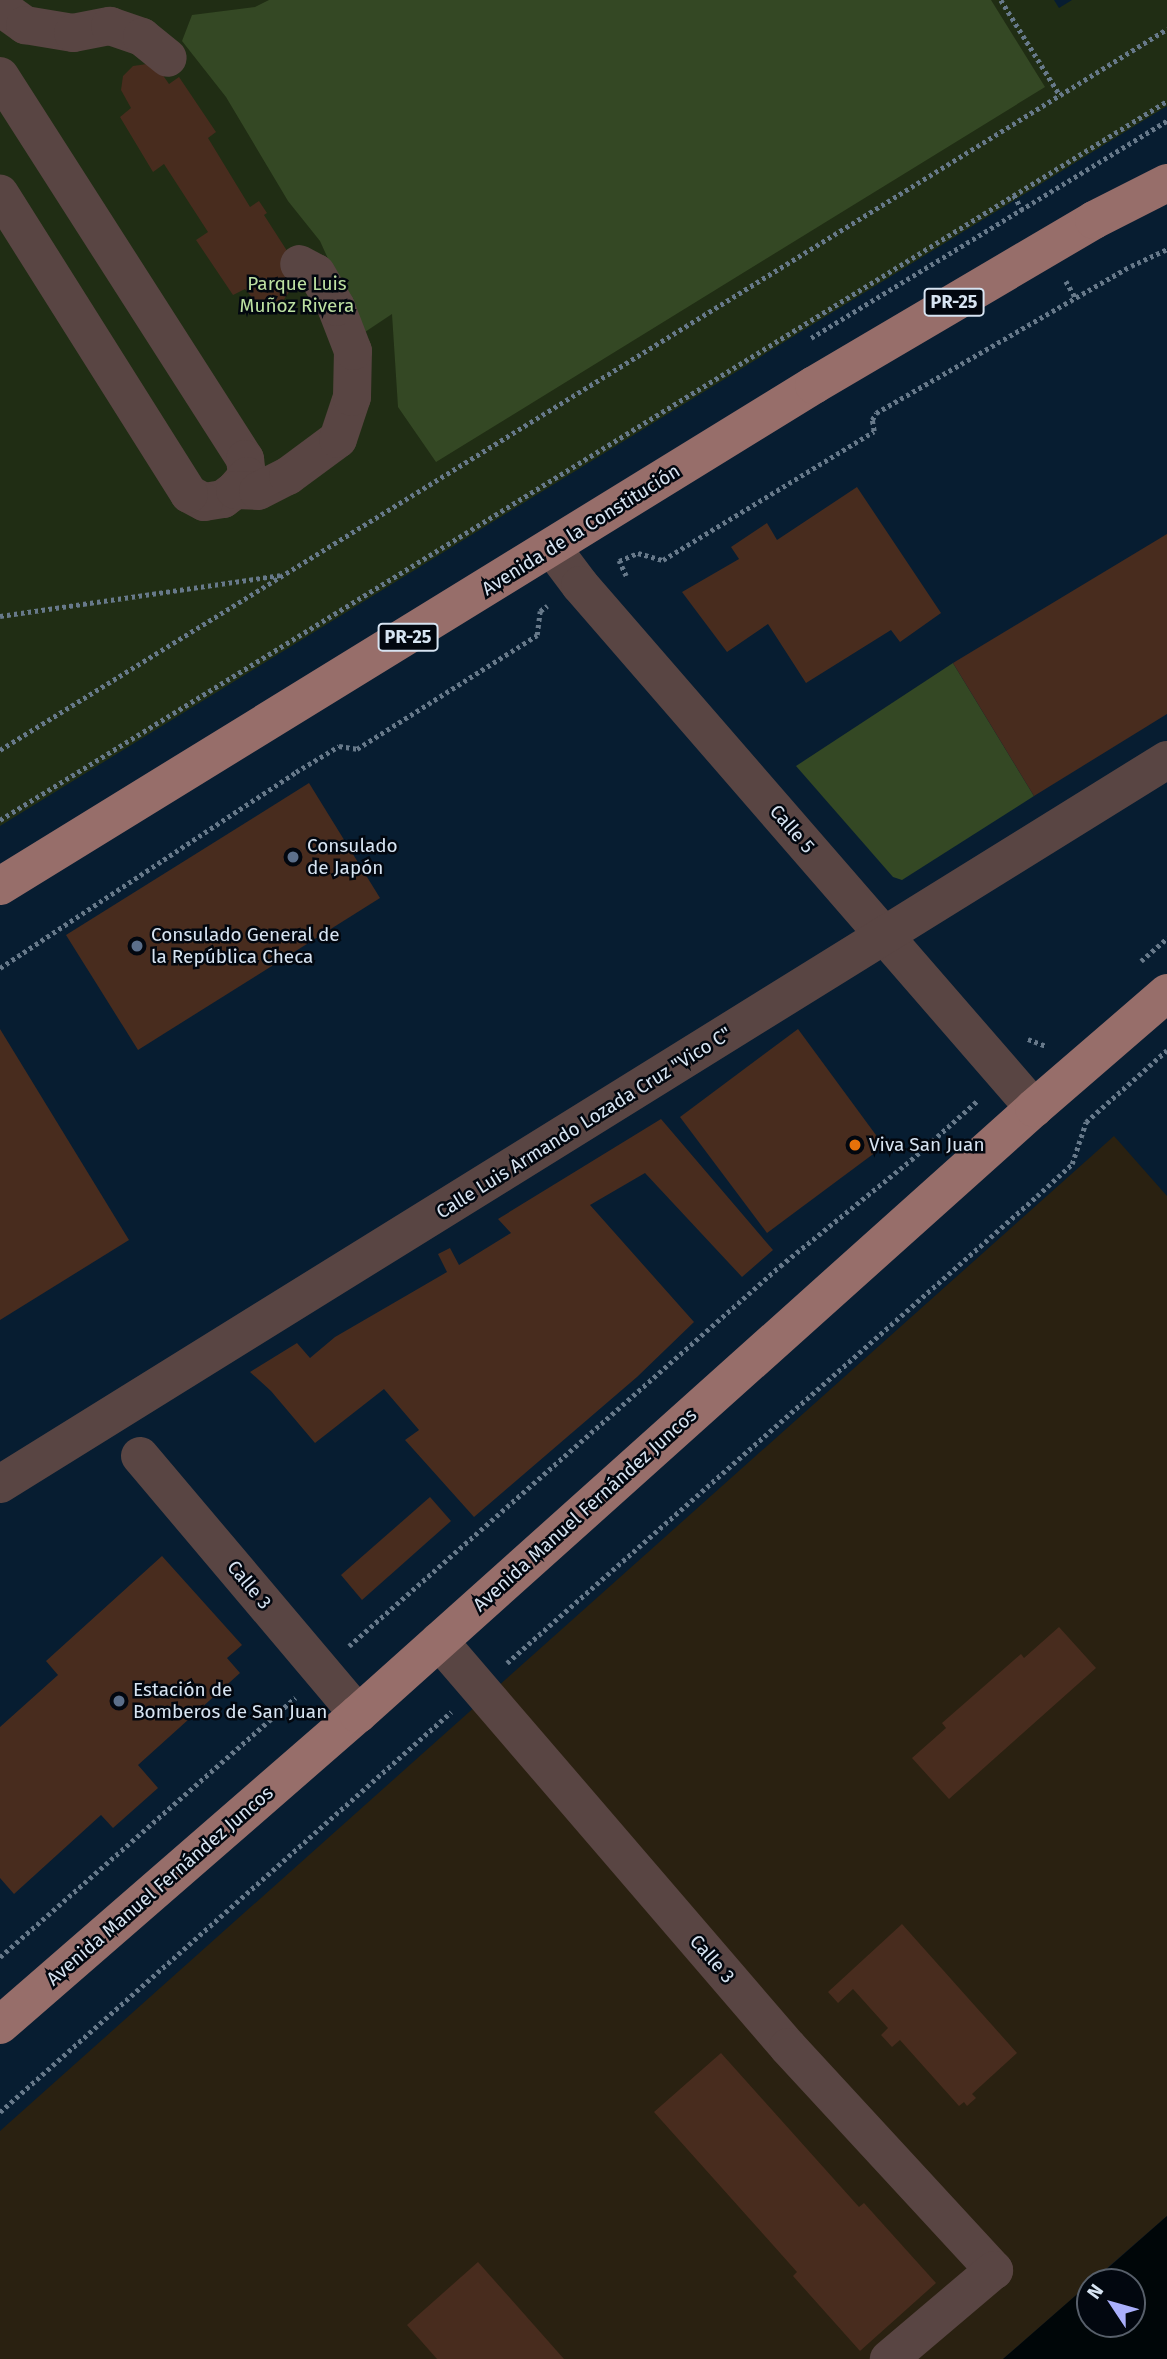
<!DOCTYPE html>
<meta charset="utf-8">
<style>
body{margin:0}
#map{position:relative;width:1167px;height:2359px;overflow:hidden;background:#071d31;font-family:"Fira Sans",sans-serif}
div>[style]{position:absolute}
.industrial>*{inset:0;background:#2a2111}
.green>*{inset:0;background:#202d14}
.forest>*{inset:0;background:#344824}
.water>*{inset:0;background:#000608}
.building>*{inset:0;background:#482c1e}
.path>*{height:4.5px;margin-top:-2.25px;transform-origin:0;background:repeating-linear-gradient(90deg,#67798a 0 3.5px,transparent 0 7px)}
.minor>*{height:38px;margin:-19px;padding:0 19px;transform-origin:19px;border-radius:19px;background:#594543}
.major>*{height:38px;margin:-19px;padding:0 19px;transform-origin:19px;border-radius:19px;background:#976e6a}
.dots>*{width:19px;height:19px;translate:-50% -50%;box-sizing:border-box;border:4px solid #02070f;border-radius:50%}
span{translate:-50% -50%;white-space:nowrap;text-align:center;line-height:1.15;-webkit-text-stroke:5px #02070f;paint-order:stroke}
.shield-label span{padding:2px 5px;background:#02070f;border:2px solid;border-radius:5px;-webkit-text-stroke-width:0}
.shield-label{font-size:18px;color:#d7e4f2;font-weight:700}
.park-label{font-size:19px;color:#bce0a1}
.street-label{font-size:19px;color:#d7e4f2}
.poi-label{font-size:19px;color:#d7e4f2}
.left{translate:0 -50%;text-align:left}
.north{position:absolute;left:1076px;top:2268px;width:70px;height:70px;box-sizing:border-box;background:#02070f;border:2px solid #575f6a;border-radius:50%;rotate:306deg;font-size:19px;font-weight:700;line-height:28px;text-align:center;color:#d7e4f2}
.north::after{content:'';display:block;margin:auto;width:24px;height:32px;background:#aaaffb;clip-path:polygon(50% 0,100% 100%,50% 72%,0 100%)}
</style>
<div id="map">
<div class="industrial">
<i style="clip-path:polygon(1114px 1136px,1167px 1196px,1167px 2216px,1003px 2359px,0 2359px,0 2131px)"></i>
</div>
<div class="green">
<i style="clip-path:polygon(0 0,1054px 0,1059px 8px,1072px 0,1167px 0,1167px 106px,0 826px)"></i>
</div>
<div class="forest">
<i style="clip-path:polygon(269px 0,991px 0,1045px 87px,436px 462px,398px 407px,392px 314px,362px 334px,320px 241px,288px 201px,226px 97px,182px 41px,192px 15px,255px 7px)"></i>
<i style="clip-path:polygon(953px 663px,1034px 796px,902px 880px,893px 877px,796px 766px)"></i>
</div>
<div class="water">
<i style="clip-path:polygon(1167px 2216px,1167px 2359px,1003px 2359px,1090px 2283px,1090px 2324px,1132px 2324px,1132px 2282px,1092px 2282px)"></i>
</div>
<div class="building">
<i style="clip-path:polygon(147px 64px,160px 71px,169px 84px,179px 77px,216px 132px,208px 138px,250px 207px,259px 201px,267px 213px,264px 215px,291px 257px,292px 288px,280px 305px,274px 308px,259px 306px,245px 289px,233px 295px,196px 240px,208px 232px,164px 164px,153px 172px,120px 117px,131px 108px,121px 90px,123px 76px,133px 66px)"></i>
<i style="clip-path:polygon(857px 487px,941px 613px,900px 642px,891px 630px,806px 683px,768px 624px,727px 652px,682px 592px,739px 559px,731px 547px,767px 523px,777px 540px)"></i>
<i style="clip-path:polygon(1167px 534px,1167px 714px,1034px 796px,953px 663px)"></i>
<i style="clip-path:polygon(309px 783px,380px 898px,138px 1050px,66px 935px)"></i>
<i style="clip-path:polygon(0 1029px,129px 1240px,0 1320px)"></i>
<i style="clip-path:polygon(798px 1029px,884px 1146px,767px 1233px,680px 1117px)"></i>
<i style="clip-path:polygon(661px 1119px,773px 1250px,742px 1277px,645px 1173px,590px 1205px,694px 1322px,637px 1377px,474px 1517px,405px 1440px,419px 1430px,384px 1389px,315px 1443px,271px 1391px,250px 1372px,297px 1343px,310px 1358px,335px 1337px,447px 1272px,438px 1254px,450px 1248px,459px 1265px,511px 1233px,498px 1219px)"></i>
<i style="clip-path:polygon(430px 1497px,451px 1521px,362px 1600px,341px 1575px)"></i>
<i style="clip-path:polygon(162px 1556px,242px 1645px,227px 1658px,240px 1673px,138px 1765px,158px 1788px,113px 1828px,101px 1815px,14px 1894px,0 1878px,0 1727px,58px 1675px,46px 1661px)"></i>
<i style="clip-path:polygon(1059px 1627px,1096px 1668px,949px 1799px,912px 1758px,946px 1728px,942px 1723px,1021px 1654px,1024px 1658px)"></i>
<i style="clip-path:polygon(902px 1924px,1017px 2053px,972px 2094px,976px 2098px,967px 2106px,964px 2102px,959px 2106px,900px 2040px,892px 2047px,881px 2035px,888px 2028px,853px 1989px,838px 2003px,828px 1992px)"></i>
<i style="clip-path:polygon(721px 2053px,859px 2207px,864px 2203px,936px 2283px,860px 2351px,793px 2276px,797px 2272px,654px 2112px)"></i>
<i style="clip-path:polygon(478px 2262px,564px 2359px,437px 2359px,407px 2325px)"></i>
</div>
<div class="path">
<i style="left:1001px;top:0;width:112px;rotate:58.2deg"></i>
<i style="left:1014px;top:195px;width:18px;rotate:61deg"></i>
<i style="left:1066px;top:281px;width:20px;rotate:60deg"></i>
<i style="left:811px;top:338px;width:417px;rotate:-31.4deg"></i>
<i style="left:626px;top:576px;width:17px;rotate:-115deg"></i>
<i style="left:619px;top:561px;width:21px;rotate:-23deg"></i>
<i style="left:638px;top:553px;width:26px;rotate:16deg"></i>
<i style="left:663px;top:560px;width:247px;rotate:-31.4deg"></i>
<i style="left:874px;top:431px;width:11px;rotate:-100deg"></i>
<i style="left:872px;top:420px;width:8px;rotate:-60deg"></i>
<i style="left:876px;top:413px;width:294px;rotate:-30deg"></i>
<i style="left:1131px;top:266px;width:40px;rotate:-25deg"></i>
<i style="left:0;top:616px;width:283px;rotate:-8.3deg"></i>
<i style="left:0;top:750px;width:1372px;rotate:-31.71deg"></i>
<i style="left:0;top:820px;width:1371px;rotate:-31.64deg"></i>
<i style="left:1141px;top:961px;width:35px;rotate:-41deg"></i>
<i style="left:0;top:968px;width:355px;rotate:-33.5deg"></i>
<i style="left:296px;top:772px;width:50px;rotate:-31.2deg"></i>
<i style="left:339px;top:746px;width:18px;rotate:9deg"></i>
<i style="left:357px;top:749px;width:213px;rotate:-32.3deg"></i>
<i style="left:537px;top:635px;width:24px;rotate:-83deg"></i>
<i style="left:540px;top:611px;width:9px;rotate:-36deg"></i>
<i style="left:1028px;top:1039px;width:19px;rotate:21deg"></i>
<i style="left:349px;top:1646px;width:575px;rotate:-41.4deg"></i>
<i style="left:780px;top:1266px;width:169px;rotate:-39deg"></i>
<i style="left:911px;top:1160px;width:89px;rotate:-41.8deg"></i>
<i style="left:507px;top:1663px;width:706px;rotate:-41.38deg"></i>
<i style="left:1037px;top:1196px;width:47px;rotate:-42.4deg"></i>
<i style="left:1072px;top:1164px;width:44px;rotate:-71.6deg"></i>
<i style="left:1086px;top:1122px;width:108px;rotate:-41.6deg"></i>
<i style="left:0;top:1957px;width:393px;rotate:-41.3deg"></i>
<i style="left:0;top:2112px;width:603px;rotate:-41.57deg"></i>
</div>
<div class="minor">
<i style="left:0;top:7px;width:31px;rotate:36deg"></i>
<i style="left:25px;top:25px;width:49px;rotate:9.5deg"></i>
<i style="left:73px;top:33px;width:38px;rotate:-11deg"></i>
<i style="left:110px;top:26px;width:34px;rotate:19deg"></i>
<i style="left:142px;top:37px;width:33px;rotate:39deg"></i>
<i style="left:0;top:76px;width:455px;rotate:57.4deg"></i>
<i style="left:245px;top:459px;width:17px;rotate:83deg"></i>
<i style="left:247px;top:476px;width:18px;rotate:131deg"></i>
<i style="left:235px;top:490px;width:15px;rotate:143deg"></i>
<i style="left:223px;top:499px;width:19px;rotate:171deg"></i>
<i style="left:204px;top:502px;width:17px;rotate:-152deg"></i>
<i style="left:189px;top:494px;width:355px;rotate:-122.2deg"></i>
<i style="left:235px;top:490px;width:23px;rotate:2deg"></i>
<i style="left:258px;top:491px;width:34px;rotate:-27deg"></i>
<i style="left:288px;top:476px;width:62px;rotate:-36.5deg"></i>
<i style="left:338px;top:439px;width:44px;rotate:-71.6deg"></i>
<i style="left:352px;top:397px;width:46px;rotate:-88.8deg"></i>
<i style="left:353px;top:351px;width:47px;rotate:-111.1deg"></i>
<i style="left:336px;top:307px;width:39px;rotate:-120deg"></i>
<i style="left:316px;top:273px;width:19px;rotate:-152deg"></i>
<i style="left:553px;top:549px;width:45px;rotate:53.1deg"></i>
<i style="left:580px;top:585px;width:693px;rotate:49.04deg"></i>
<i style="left:140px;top:1456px;width:338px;rotate:49.8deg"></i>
<i style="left:0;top:1484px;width:1373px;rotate:-31.82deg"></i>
<i style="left:439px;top:1641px;width:535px;rotate:49.32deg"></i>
<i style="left:788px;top:2047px;width:304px;rotate:47.3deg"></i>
<i style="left:994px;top:2270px;width:138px;rotate:139.7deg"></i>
</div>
<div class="major">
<i style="left:0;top:886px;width:956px;rotate:-31.61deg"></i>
<i style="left:814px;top:385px;width:325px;rotate:-30.5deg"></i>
<i style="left:1094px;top:220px;width:82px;rotate:-26.9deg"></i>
<i style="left:0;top:2025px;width:474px;rotate:-41deg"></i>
<i style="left:358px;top:1714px;width:908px;rotate:-41.87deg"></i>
<i style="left:1034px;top:1108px;width:176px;rotate:-40.8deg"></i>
</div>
<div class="dots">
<i style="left:293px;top:857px;background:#5c6f8a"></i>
<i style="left:137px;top:946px;background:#5c6f8a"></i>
<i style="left:855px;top:1145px;background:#e8710a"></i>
<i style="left:119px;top:1701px;background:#5c6f8a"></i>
</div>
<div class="shield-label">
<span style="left:954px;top:302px">PR-25</span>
<span style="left:408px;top:637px">PR-25</span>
</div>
<div class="park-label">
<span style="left:297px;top:295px">Parque Luis<br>Muñoz Rivera</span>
</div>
<div class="street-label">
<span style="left:581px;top:530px;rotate:-32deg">Avenida de la Constitución</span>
<span style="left:792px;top:829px;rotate:49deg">Calle 5</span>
<span style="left:584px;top:1123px;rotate:-32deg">Calle Luis Armando Lozada Cruz "Vico C"</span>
<span style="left:585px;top:1510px;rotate:-42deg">Avenida Manuel Fernández Juncos</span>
<span style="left:249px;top:1585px;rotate:50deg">Calle 3</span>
<span style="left:160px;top:1886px;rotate:-41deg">Avenida Manuel Fernández Juncos</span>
<span style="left:712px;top:1959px;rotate:49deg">Calle 3</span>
</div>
<div class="poi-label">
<span class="left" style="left:307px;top:857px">Consulado<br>de Japón</span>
<span class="left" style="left:151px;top:946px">Consulado General de<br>la República Checa</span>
<span class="left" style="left:869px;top:1145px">Viva San Juan</span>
<span class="left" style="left:133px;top:1701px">Estación de<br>Bomberos de San Juan</span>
</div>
<div class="north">N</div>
</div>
